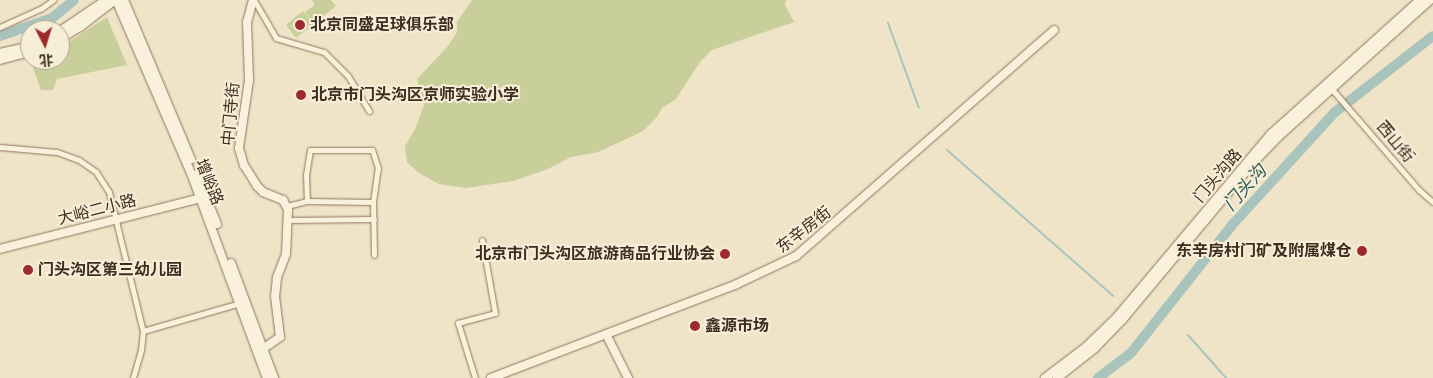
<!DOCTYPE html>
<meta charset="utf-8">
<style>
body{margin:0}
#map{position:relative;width:1433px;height:378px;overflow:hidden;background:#f0e4c8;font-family:"Zilla Slab","Noto Sans SC",serif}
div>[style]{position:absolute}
.green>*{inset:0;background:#c9cf9b}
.stream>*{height:2px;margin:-1px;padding:0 1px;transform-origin:1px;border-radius:1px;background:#a9c4bc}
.river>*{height:10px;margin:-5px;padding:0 5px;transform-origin:5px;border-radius:5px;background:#a9c4bc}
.roads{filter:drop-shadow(0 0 1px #8d765c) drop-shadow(0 0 1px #8d765c)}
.street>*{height:5px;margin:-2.5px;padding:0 2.5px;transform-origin:2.5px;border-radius:2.5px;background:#faf1dc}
.secondary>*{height:8px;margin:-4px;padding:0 4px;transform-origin:4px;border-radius:4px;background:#faf1dc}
.dots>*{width:14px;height:14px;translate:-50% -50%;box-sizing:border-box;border:2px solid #f7eed8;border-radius:50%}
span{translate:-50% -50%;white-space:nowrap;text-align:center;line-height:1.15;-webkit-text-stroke:4px #f7eed8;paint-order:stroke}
.poi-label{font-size:16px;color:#3d2e20;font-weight:700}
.left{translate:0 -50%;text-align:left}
.right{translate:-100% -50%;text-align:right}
.street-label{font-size:16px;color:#3d2e20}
.water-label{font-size:18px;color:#2f5d5a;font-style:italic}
.north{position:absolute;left:20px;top:20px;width:50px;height:50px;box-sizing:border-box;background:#f7eed8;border:1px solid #ada18e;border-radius:50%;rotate:175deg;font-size:14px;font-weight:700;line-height:20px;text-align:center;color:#3d2e20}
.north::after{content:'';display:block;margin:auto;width:18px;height:22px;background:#9e2a2b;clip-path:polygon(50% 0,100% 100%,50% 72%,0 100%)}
</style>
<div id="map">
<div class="green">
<i style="clip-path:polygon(312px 0,331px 0,336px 6px,314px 24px,305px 12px,315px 5px)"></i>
<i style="clip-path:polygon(472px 0,786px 0,785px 5px,794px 22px,712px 50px,700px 62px,676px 99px,662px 108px,657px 117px,644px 130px,633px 136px,598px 152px,571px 157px,548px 169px,513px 181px,466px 188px,439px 184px,419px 173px,407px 162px,405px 146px,415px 129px,424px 105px,417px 79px,448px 46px,457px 32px,457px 22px)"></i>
<i style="clip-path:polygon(303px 11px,314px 24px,296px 38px,286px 25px)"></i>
<i style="clip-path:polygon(107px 17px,127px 65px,57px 79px,53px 90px,41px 90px,31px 62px,36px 60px,60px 60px,60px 48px)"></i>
</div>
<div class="stream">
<i style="left:888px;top:23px;width:90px;rotate:70deg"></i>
<i style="left:947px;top:150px;width:221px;rotate:41.3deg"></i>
<i style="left:1188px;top:335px;width:57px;rotate:48.5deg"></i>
</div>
<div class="river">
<i style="left:0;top:36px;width:55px;rotate:-19.1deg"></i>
<i style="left:52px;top:18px;width:28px;rotate:-39deg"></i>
<i style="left:1098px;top:378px;width:41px;rotate:-37.1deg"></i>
<i style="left:1131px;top:353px;width:164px;rotate:-51.7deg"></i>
<i style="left:1233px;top:224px;width:150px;rotate:-47.7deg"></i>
<i style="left:1334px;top:113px;width:125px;rotate:-37.9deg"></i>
</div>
<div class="roads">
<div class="street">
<i style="left:254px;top:0;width:44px;rotate:59.9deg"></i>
<i style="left:276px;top:38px;width:50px;rotate:16.3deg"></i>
<i style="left:324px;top:52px;width:34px;rotate:45deg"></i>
<i style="left:348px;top:76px;width:41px;rotate:59deg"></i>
<i style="left:0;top:27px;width:46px;rotate:-24.3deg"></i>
<i style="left:42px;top:8px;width:14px;rotate:-36deg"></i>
<i style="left:1330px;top:87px;width:136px;rotate:49.2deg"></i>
<i style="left:1419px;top:190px;width:18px;rotate:41deg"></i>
<i style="left:0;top:147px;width:57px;rotate:5deg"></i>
<i style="left:57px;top:152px;width:23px;rotate:20deg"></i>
<i style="left:79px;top:160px;width:21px;rotate:35deg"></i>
<i style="left:96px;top:172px;width:24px;rotate:57deg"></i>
<i style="left:109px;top:192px;width:143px;rotate:76.3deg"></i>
<i style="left:143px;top:331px;width:19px;rotate:96deg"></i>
<i style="left:141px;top:350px;width:29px;rotate:106deg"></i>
<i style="left:373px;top:202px;width:53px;rotate:88.9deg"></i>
<i style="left:287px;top:206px;width:21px;rotate:-14deg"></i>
<i style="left:307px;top:201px;width:66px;rotate:0.9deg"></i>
<i style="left:373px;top:202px;width:34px;rotate:-82deg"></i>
<i style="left:378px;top:168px;width:19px;rotate:-108deg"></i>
<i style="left:372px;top:150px;width:62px;rotate:180deg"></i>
<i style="left:310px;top:150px;width:24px;rotate:99deg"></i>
<i style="left:306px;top:174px;width:27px;rotate:88deg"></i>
<i style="left:288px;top:220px;width:86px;rotate:-0.7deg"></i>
<i style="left:143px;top:331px;width:101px;rotate:-16.1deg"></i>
<i style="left:475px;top:378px;width:58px;rotate:-107.2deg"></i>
<i style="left:458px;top:323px;width:38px;rotate:-15deg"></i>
<i style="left:495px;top:313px;width:74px;rotate:-100.1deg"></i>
</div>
<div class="secondary">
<i style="left:116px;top:0;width:189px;rotate:66.6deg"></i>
<i style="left:191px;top:173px;width:219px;rotate:69.7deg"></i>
<i style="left:124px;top:0;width:173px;rotate:67.2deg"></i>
<i style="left:253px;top:0;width:23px;rotate:105deg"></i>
<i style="left:247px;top:22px;width:58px;rotate:88deg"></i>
<i style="left:249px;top:80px;width:69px;rotate:98.4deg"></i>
<i style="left:239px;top:148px;width:18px;rotate:74deg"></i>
<i style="left:244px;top:165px;width:25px;rotate:58deg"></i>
<i style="left:257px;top:186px;width:8px;rotate:45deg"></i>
<i style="left:263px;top:192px;width:22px;rotate:22deg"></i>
<i style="left:283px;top:200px;width:11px;rotate:63deg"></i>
<i style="left:288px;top:210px;width:44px;rotate:92.6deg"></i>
<i style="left:286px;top:254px;width:26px;rotate:111deg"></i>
<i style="left:277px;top:278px;width:18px;rotate:96deg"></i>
<i style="left:275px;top:296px;width:41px;rotate:83deg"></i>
<i style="left:280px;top:337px;width:21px;rotate:145deg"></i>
<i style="left:60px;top:31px;width:55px;rotate:-34deg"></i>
<i style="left:60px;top:39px;width:23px;rotate:-31deg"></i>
<i style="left:80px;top:27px;width:44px;rotate:-37.6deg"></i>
<i style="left:0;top:53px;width:31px;rotate:-13deg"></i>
<i style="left:0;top:60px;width:31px;rotate:-15deg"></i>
<i style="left:197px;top:174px;width:54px;rotate:68.2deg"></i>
<i style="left:0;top:249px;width:207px;rotate:-14.2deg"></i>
<i style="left:231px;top:263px;width:123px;rotate:69.5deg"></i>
<i style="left:607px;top:336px;width:47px;rotate:63.4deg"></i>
<i style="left:491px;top:378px;width:263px;rotate:-20.9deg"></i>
<i style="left:737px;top:284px;width:65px;rotate:-25.4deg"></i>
<i style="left:796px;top:256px;width:343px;rotate:-41.2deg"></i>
<i style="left:1045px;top:378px;width:51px;rotate:-37.1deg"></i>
<i style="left:1086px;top:347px;width:42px;rotate:-44deg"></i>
<i style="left:1116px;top:318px;width:241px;rotate:-49.9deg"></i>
<i style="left:1271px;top:134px;width:200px;rotate:-42deg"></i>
<i style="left:1057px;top:378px;width:48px;rotate:-38.3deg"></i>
<i style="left:1095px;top:348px;width:40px;rotate:-46deg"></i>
<i style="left:1123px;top:319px;width:204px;rotate:-50.2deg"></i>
<i style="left:1254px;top:162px;width:35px;rotate:-46deg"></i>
<i style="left:1278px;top:137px;width:205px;rotate:-42deg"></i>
</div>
</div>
<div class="dots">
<i style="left:300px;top:25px;background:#9e2a2b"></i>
<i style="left:301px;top:95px;background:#9e2a2b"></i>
<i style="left:1362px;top:251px;background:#9e2a2b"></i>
<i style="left:725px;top:254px;background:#9e2a2b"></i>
<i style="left:28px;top:270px;background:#9e2a2b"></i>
<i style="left:695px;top:326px;background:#9e2a2b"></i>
</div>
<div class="poi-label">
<span class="left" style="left:310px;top:25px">北京同盛足球俱乐部</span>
<span class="left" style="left:311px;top:95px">北京市门头沟区京师实验小学</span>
<span class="right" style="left:1352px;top:251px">东辛房村门矿及附属煤仓</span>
<span class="right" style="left:715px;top:254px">北京市门头沟区旅游商品行业协会</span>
<span class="left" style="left:38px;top:270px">门头沟区第三幼儿园</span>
<span class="left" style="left:705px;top:326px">鑫源市场</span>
</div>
<div class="street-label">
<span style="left:231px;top:114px;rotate:-85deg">中门寺街</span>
<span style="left:1395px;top:142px;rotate:50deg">西山街</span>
<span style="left:1218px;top:176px;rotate:-50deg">门头沟路</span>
<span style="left:209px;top:182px;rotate:68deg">增峪路</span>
<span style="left:97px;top:210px;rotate:-14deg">大峪二小路</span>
<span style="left:804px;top:230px;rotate:-38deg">东辛房街</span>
</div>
<div class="water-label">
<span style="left:1245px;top:188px;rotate:-48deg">门头沟</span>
</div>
<div class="north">北</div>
</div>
